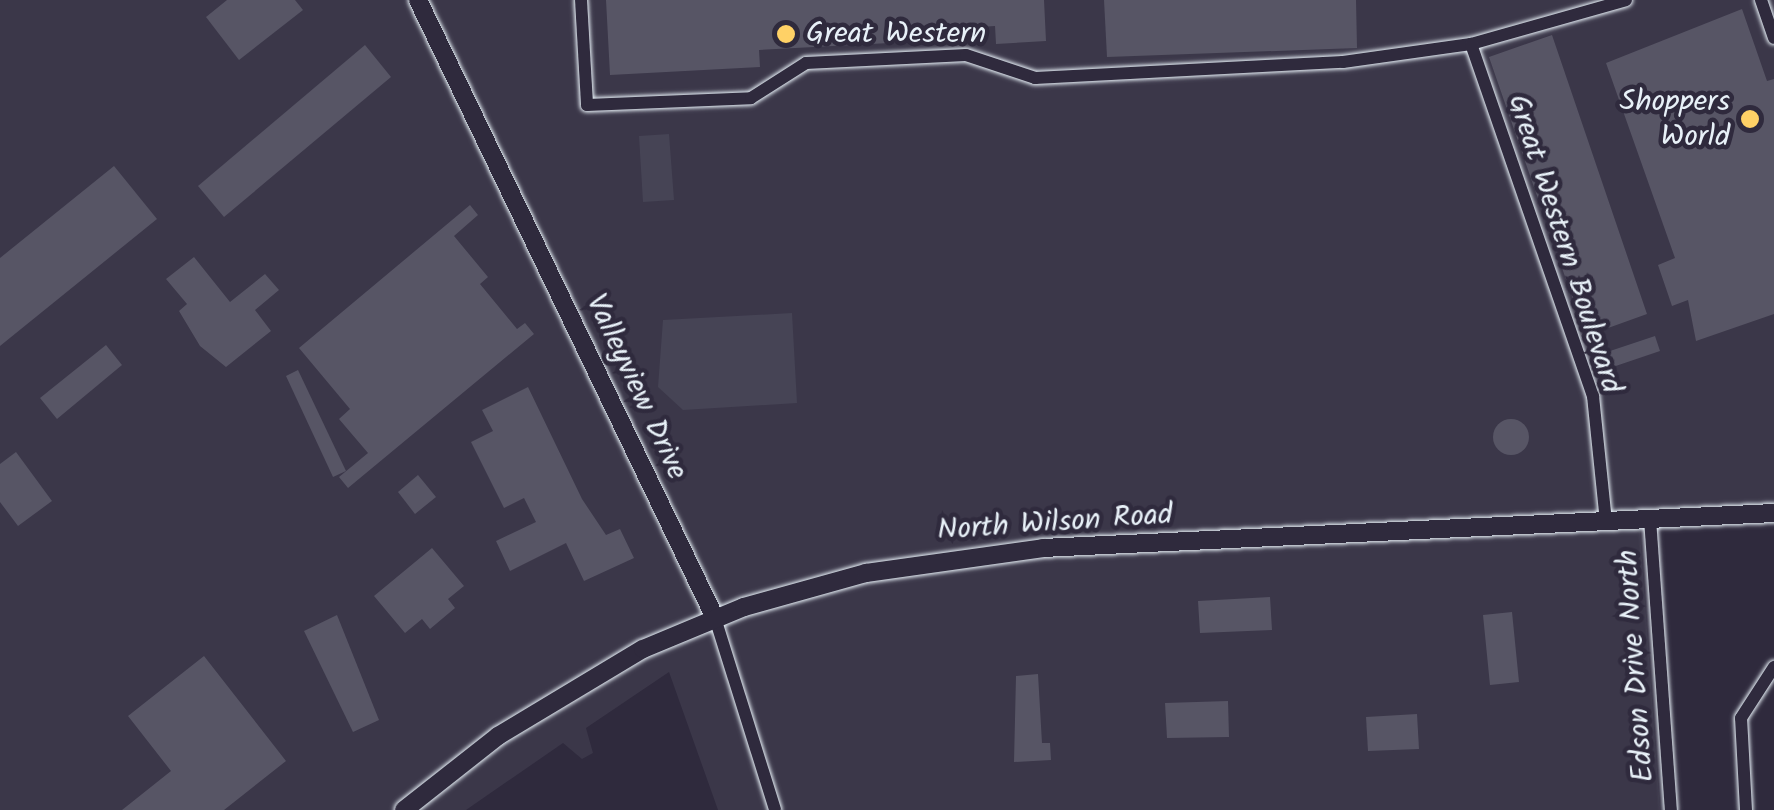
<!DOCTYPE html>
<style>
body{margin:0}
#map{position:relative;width:1774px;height:810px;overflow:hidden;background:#2f2a3d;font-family:Kalam,sans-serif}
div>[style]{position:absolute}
.built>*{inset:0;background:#3b3749}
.green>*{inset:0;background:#464455}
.building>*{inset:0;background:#575565}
.round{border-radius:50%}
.roads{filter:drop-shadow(0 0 2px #e8f1f8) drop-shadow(0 0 2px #e8f1f8)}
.street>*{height:12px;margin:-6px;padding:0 6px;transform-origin:6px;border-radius:6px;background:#2f2a3d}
.secondary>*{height:18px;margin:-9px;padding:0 9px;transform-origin:9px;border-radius:9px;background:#2f2a3d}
.dots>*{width:28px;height:28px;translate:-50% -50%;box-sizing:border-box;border:5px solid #2f2a3d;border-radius:50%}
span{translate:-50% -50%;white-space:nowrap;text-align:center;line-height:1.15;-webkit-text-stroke:9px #2f2a3d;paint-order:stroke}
.poi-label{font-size:30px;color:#e8f1f8}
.left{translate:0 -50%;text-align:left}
.right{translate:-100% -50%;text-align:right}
.street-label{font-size:30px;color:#e8f1f8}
</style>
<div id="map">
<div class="built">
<i style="clip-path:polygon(0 0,1774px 0,1774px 509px,1639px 518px,1660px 810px,718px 810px,669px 672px,586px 728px,593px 753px,582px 759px,563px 743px,466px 810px,0 810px)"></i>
</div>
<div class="green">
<i style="clip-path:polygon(669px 134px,674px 200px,643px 202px,639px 136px)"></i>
<i style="clip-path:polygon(792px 313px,797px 403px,683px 410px,658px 387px,663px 320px)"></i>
</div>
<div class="building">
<i style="clip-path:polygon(227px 0,295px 0,303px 10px,239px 60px,206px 17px)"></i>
<i style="clip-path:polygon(606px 0,1044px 0,1046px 41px,996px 44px,995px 26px,964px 28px,965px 39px,759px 50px,760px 67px,610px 75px)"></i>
<i style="clip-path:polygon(1104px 0,1356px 0,1357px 48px,1107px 57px)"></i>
<i style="clip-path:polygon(1742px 9px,1767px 81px,1774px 79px,1774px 314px,1696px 341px,1688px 300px,1672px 306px,1658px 265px,1675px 258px,1606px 63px)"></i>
<i style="clip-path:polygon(1552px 35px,1647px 314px,1597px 332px,1604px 353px,1655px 336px,1660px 351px,1598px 372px,1489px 57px)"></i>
<i style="clip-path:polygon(365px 45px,391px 77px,224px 217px,198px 186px)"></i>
<i style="clip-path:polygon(114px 166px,157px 219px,0 346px,0 258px)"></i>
<i style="clip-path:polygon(470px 205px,478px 215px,454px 236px,488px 277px,480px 284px,517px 329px,525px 323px,534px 334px,348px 488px,339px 477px,368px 453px,339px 419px,350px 409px,299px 348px)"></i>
<i style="clip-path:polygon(194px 257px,230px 302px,265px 274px,279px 290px,255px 310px,271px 331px,226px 367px,200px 346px,179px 311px,187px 304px,166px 279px)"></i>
<i style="clip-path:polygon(106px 345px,122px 365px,57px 419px,40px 398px)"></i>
<i style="clip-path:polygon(298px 370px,346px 471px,333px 477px,286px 376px)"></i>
<i style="clip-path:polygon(528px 387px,582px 499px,606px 535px,620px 529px,634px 558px,584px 581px,566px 543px,510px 571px,496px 541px,536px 522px,524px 498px,504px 508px,471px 442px,493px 431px,482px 410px)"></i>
<i class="round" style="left:1493px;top:419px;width:36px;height:36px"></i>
<i style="clip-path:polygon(16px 452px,52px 501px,18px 526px,0 502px,0 464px)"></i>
<i style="clip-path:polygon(418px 475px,436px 497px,415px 514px,398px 492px)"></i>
<i style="clip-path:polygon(432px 548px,464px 586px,448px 599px,455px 608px,430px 629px,422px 619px,405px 633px,374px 596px)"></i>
<i style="clip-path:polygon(1270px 597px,1272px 630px,1200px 633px,1198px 601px)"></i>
<i style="clip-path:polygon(1512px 612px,1519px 682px,1490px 685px,1483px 615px)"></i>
<i style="clip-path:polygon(337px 615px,379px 720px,353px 732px,304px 631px)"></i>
<i style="clip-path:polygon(204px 656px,286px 761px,224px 810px,122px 810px,171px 771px,128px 716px)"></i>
<i style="clip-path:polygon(1038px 674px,1042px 743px,1050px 743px,1051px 760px,1014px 762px,1016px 676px)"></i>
<i style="clip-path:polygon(1228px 701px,1229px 737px,1167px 738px,1165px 703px)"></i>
<i style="clip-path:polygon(1417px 714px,1419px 749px,1368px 751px,1366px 717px)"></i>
</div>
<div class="roads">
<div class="street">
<i style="left:581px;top:0;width:105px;rotate:86.7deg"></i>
<i style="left:587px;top:105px;width:164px;rotate:-2.4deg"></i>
<i style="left:751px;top:98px;width:65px;rotate:-32.5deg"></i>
<i style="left:806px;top:63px;width:160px;rotate:-2.9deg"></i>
<i style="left:966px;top:55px;width:73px;rotate:18.4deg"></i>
<i style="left:1035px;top:78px;width:308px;rotate:-3deg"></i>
<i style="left:1343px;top:62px;width:129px;rotate:-8deg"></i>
<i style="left:1471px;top:44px;width:161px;rotate:-15.8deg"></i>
<i style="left:1761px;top:0;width:40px;rotate:71.1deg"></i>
<i style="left:1471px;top:44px;width:373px;rotate:70.9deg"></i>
<i style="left:1593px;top:396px;width:126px;rotate:84.1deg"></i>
<i style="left:1650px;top:519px;width:292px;rotate:85.9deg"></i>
<i style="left:715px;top:618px;width:201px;rotate:72.6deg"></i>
<i style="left:1746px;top:810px;width:92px;rotate:-93.1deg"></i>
<i style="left:1741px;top:718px;width:61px;rotate:-57.1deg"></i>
</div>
<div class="secondary">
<i style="left:418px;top:0;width:686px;rotate:64.33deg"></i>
<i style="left:404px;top:810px;width:120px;rotate:-38.2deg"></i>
<i style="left:498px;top:736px;width:169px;rotate:-31deg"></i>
<i style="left:643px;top:649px;width:109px;rotate:-22.6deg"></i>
<i style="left:744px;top:607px;width:127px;rotate:-15.6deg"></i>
<i style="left:866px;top:573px;width:179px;rotate:-8deg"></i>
<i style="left:1043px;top:548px;width:732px;rotate:-2.74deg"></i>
</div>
</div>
<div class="dots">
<i style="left:786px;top:34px;background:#ffd166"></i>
<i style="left:1750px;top:119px;background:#ffd166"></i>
</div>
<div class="poi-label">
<span class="left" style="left:806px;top:34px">Great Western</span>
<span class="right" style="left:1730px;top:119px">Shoppers<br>World</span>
</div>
<div class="street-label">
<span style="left:1564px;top:244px;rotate:72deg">Great Western Boulevard</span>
<span style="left:636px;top:387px;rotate:65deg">Valleyview Drive</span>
<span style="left:1055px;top:523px;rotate:-4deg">North Wilson Road</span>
<span style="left:1636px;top:666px;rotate:-94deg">Edson Drive North</span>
</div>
</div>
